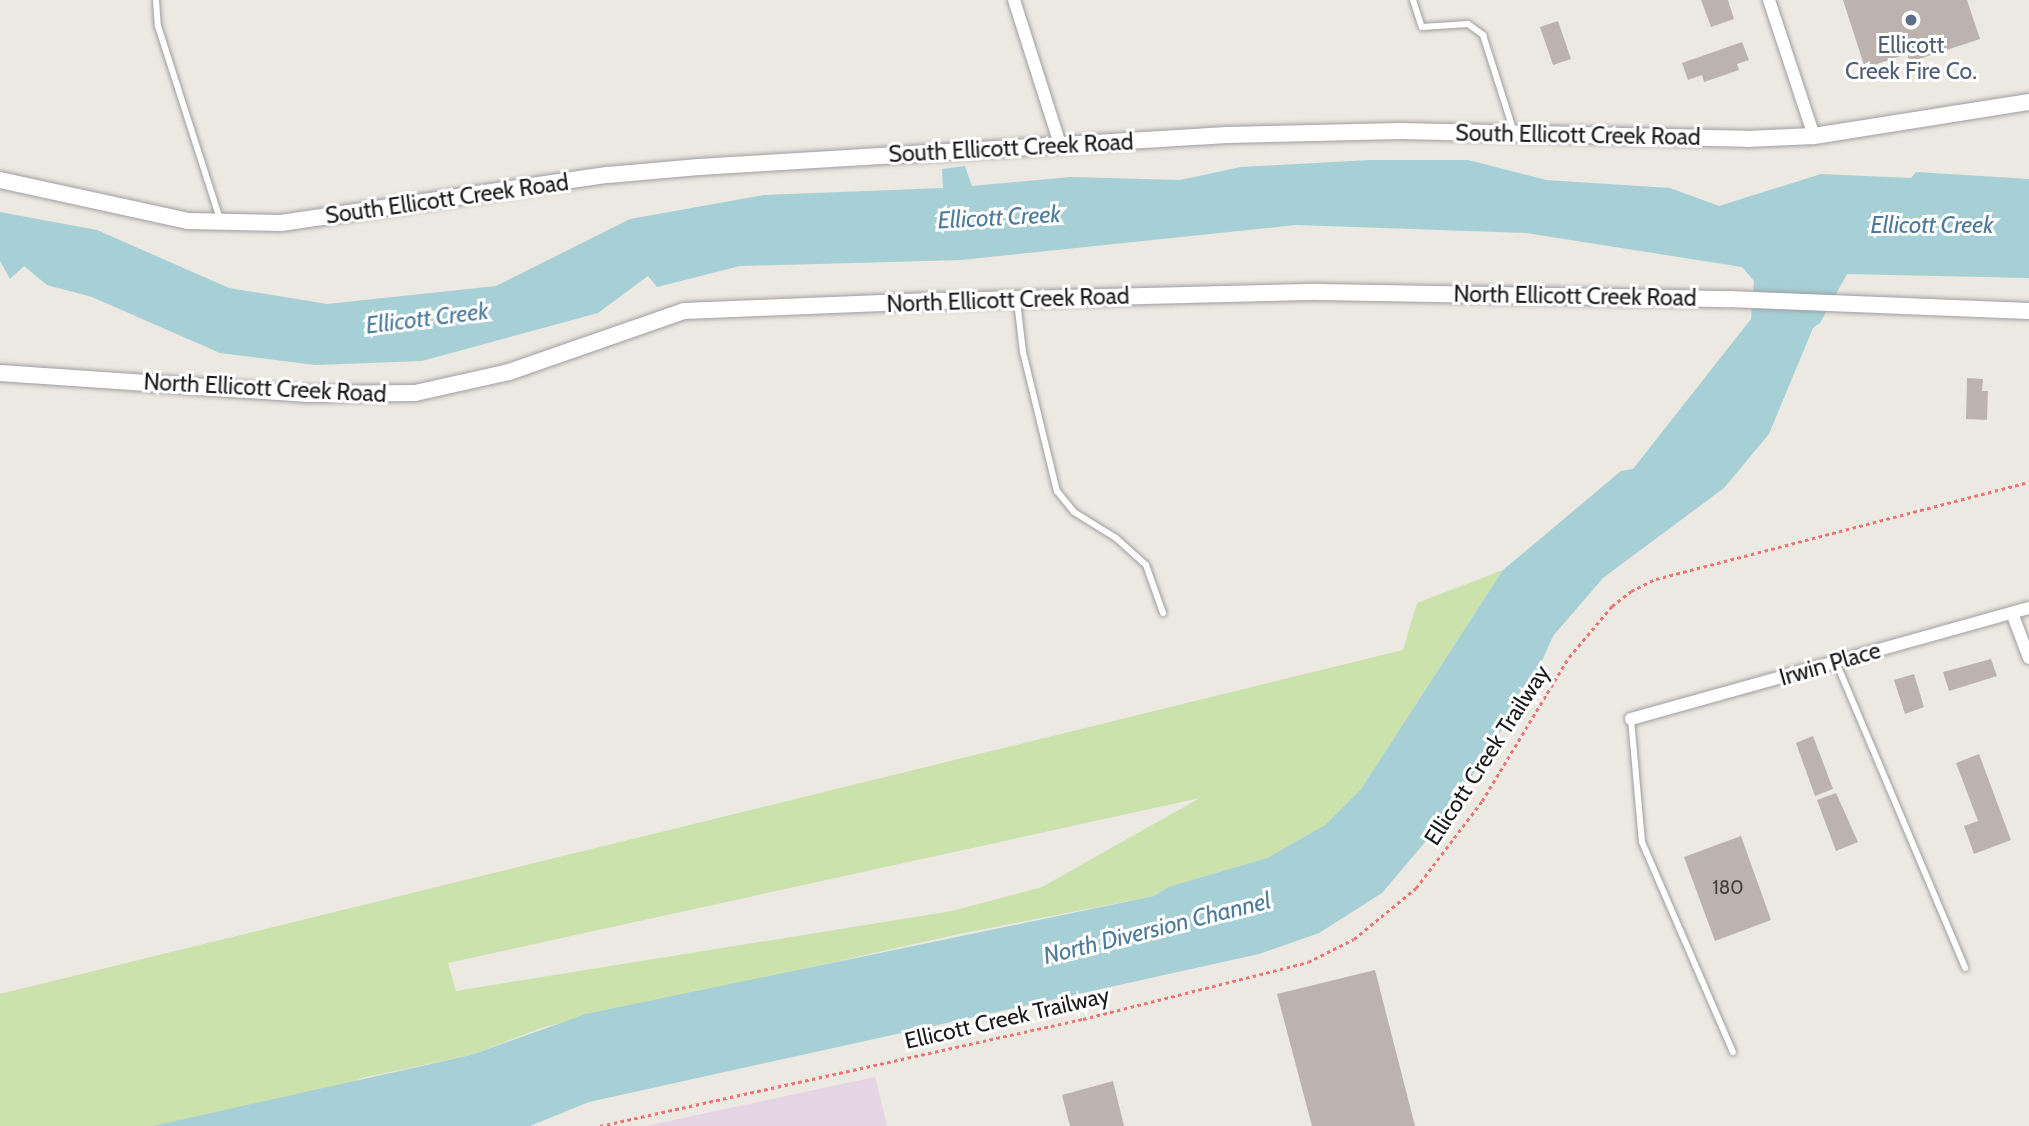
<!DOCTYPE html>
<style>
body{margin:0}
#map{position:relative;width:2029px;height:1126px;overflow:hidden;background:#ece8e2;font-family:Cabin,sans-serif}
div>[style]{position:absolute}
.industrial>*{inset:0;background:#e5d4e3}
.grass>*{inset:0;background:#cbe2ac}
.water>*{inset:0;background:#a6cfd6}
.building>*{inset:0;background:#bcb3af}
.path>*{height:2.5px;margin-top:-1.25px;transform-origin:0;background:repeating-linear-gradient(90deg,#ec7573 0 3.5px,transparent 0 7px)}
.roads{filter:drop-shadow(0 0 2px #9f9f9f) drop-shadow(0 0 2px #9f9f9f)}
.service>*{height:6px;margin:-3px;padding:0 3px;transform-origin:3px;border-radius:3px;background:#fff}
.minor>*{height:12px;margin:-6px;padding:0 6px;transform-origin:6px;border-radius:6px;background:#fff}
.tertiary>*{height:16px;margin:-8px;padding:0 8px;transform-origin:8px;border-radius:8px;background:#fff}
.dots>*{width:19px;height:19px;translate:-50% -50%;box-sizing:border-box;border:4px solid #fff;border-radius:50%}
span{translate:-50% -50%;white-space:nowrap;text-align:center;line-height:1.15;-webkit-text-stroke:6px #fff;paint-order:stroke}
.number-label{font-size:19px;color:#434140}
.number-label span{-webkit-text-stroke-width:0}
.service-label{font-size:23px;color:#4e5e75}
.street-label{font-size:23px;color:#1b1b1b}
.water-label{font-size:24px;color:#4f7b9a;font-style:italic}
</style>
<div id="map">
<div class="industrial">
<i style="clip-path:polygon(875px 1077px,887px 1126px,646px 1126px)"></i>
</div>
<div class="grass">
<i style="clip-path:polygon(evenodd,1503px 570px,1361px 789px,1325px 825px,1267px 858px,1168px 887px,1154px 896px,959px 934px,544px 1027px,471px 1055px,362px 1078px,345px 1086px,153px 1126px,0 1126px,0 994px,1403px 650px,1417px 603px,1503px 570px,1200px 798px,1042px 887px,952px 911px,456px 991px,448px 963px,1200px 798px)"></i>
</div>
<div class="water">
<i style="clip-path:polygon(1370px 160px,1468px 160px,1546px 180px,1670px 188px,1719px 206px,1821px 174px,1911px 178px,1916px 172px,2029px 179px,2029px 278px,1847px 274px,1820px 323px,1813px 328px,1769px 434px,1724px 488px,1603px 578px,1553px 636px,1534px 679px,1443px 821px,1382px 893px,1319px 933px,1259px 954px,589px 1102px,530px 1126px,153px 1126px,471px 1055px,586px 1014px,1154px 896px,1168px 887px,1267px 858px,1325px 825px,1361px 789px,1503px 570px,1621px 471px,1633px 469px,1751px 319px,1754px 281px,1742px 267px,1526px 233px,1296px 225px,961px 260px,740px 266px,657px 287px,648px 276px,598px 313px,422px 361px,315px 365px,220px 353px,92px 297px,47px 285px,24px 266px,10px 279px,0 261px,0 212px,97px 230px,229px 288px,327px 304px,496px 286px,630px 219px,764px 195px,943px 188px,942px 169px,965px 166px,972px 186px,1070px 177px,1180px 180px,1241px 167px)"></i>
</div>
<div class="building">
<i style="clip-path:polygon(1701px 0,1728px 0,1734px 19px,1711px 27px)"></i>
<i style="clip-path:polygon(1843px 0,1967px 0,1980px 39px,1910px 62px,1907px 54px,1865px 68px)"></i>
<i style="clip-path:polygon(1558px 21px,1571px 59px,1553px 65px,1540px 27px)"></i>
<i style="clip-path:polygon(1742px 42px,1749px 60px,1737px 64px,1739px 70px,1704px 82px,1702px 75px,1688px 80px,1682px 63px)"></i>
<i style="clip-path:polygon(1967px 378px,1983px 379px,1982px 391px,1988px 391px,1987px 420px,1966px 419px)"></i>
<i style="clip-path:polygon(1991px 659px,1997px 676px,1949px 691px,1943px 672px)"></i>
<i style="clip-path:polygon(1914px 674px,1924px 707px,1905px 714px,1894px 680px)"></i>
<i style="clip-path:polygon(1813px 736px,1833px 789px,1815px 796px,1796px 743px)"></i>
<i style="clip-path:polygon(1979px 754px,2011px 840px,1974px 854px,1964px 826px,1978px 821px,1956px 763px)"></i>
<i style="clip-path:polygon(1836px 793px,1858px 842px,1836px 851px,1817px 800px)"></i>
<i style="clip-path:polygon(1741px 836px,1771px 920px,1715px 941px,1684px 857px)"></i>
<i style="clip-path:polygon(1375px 970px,1415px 1126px,1312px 1126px,1277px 994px)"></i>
<i style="clip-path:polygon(1113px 1081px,1124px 1126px,1070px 1126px,1062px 1095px)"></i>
</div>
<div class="path">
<i style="left:600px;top:1126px;width:495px;rotate:-12.5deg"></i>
<i style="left:1083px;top:1019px;width:232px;rotate:-14.2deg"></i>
<i style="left:1308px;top:962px;width:51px;rotate:-26.6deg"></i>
<i style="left:1354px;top:939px;width:80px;rotate:-39.4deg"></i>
<i style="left:1416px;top:888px;width:109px;rotate:-52.8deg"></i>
<i style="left:1482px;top:801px;width:168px;rotate:-58.9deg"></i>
<i style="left:1569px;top:657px;width:67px;rotate:-49.9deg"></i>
<i style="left:1612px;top:606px;width:24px;rotate:-38deg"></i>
<i style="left:1631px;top:591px;width:28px;rotate:-26deg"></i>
<i style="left:1656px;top:579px;width:385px;rotate:-14.6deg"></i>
</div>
<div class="roads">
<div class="service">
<i style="left:156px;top:0;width:26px;rotate:86deg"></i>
<i style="left:158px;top:26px;width:206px;rotate:72.2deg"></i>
<i style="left:1413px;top:0;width:28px;rotate:72deg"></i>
<i style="left:1422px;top:27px;width:46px;rotate:-3.7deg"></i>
<i style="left:1468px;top:24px;width:19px;rotate:36deg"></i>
<i style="left:1483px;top:35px;width:102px;rotate:72.3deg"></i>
<i style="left:1017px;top:301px;width:51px;rotate:83.3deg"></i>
<i style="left:1023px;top:352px;width:143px;rotate:76.3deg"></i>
<i style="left:1057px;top:491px;width:27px;rotate:51deg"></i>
<i style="left:1074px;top:512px;width:49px;rotate:31.8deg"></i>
<i style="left:1116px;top:538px;width:40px;rotate:42deg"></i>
<i style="left:1146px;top:565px;width:51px;rotate:70.5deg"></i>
<i style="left:1836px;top:662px;width:332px;rotate:67.1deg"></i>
<i style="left:1631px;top:719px;width:123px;rotate:84.9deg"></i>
<i style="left:1642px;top:842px;width:229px;rotate:66.6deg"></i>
</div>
<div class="minor">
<i style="left:1014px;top:0;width:151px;rotate:72.3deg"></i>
<i style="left:1769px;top:0;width:143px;rotate:71.7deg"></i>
<i style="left:2012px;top:613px;width:48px;rotate:69.3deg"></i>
<i style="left:1631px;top:719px;width:413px;rotate:-15.6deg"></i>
</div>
<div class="tertiary">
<i style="left:0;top:180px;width:192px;rotate:12.3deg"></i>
<i style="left:188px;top:221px;width:93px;rotate:1.2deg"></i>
<i style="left:281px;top:223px;width:331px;rotate:-8.4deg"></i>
<i style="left:608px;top:175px;width:91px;rotate:-5deg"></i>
<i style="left:699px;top:167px;width:529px;rotate:-3.47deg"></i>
<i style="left:1227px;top:135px;width:174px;rotate:-1.3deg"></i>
<i style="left:1401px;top:131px;width:346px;rotate:1.3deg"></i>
<i style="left:1747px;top:139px;width:67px;rotate:-2.6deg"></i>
<i style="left:1814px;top:136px;width:218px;rotate:-9deg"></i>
<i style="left:0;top:373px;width:309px;rotate:3.9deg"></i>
<i style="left:308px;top:394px;width:107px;rotate:-0.5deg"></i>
<i style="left:415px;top:393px;width:96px;rotate:-12.6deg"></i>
<i style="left:509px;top:372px;width:185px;rotate:-19.2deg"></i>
<i style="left:684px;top:311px;width:254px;rotate:-2.3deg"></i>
<i style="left:938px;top:301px;width:380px;rotate:-1.4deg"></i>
<i style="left:1318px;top:292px;width:411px;rotate:1deg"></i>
<i style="left:1729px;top:299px;width:300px;rotate:2.3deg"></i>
</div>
</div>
<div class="dots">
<i style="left:1911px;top:20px;background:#5c6f8a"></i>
</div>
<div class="number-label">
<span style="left:1728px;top:888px">180</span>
</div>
<div class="service-label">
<span style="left:1911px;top:58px">Ellicott<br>Creek Fire Co.</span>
</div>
<div class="street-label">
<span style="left:1578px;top:135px;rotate:1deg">South Ellicott Creek Road</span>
<span style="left:1011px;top:148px;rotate:-3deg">South Ellicott Creek Road</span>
<span style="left:447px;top:199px;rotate:-8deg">South Ellicott Creek Road</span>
<span style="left:1575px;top:296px;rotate:1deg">North Ellicott Creek Road</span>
<span style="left:1008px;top:300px;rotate:-2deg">North Ellicott Creek Road</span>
<span style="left:265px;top:388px;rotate:3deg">North Ellicott Creek Road</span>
<span style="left:1830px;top:664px;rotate:-16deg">Irwin Place</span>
<span style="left:1487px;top:755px;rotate:-57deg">Ellicott Creek Trailway</span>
<span style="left:1007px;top:1018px;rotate:-13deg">Ellicott Creek Trailway</span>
</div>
<div class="water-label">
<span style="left:999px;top:217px;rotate:-3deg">Ellicott Creek</span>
<span style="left:1932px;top:225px">Ellicott Creek</span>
<span style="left:427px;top:318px;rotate:-7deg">Ellicott Creek</span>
<span style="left:1157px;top:928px;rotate:-14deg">North Diversion Channel</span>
</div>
</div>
